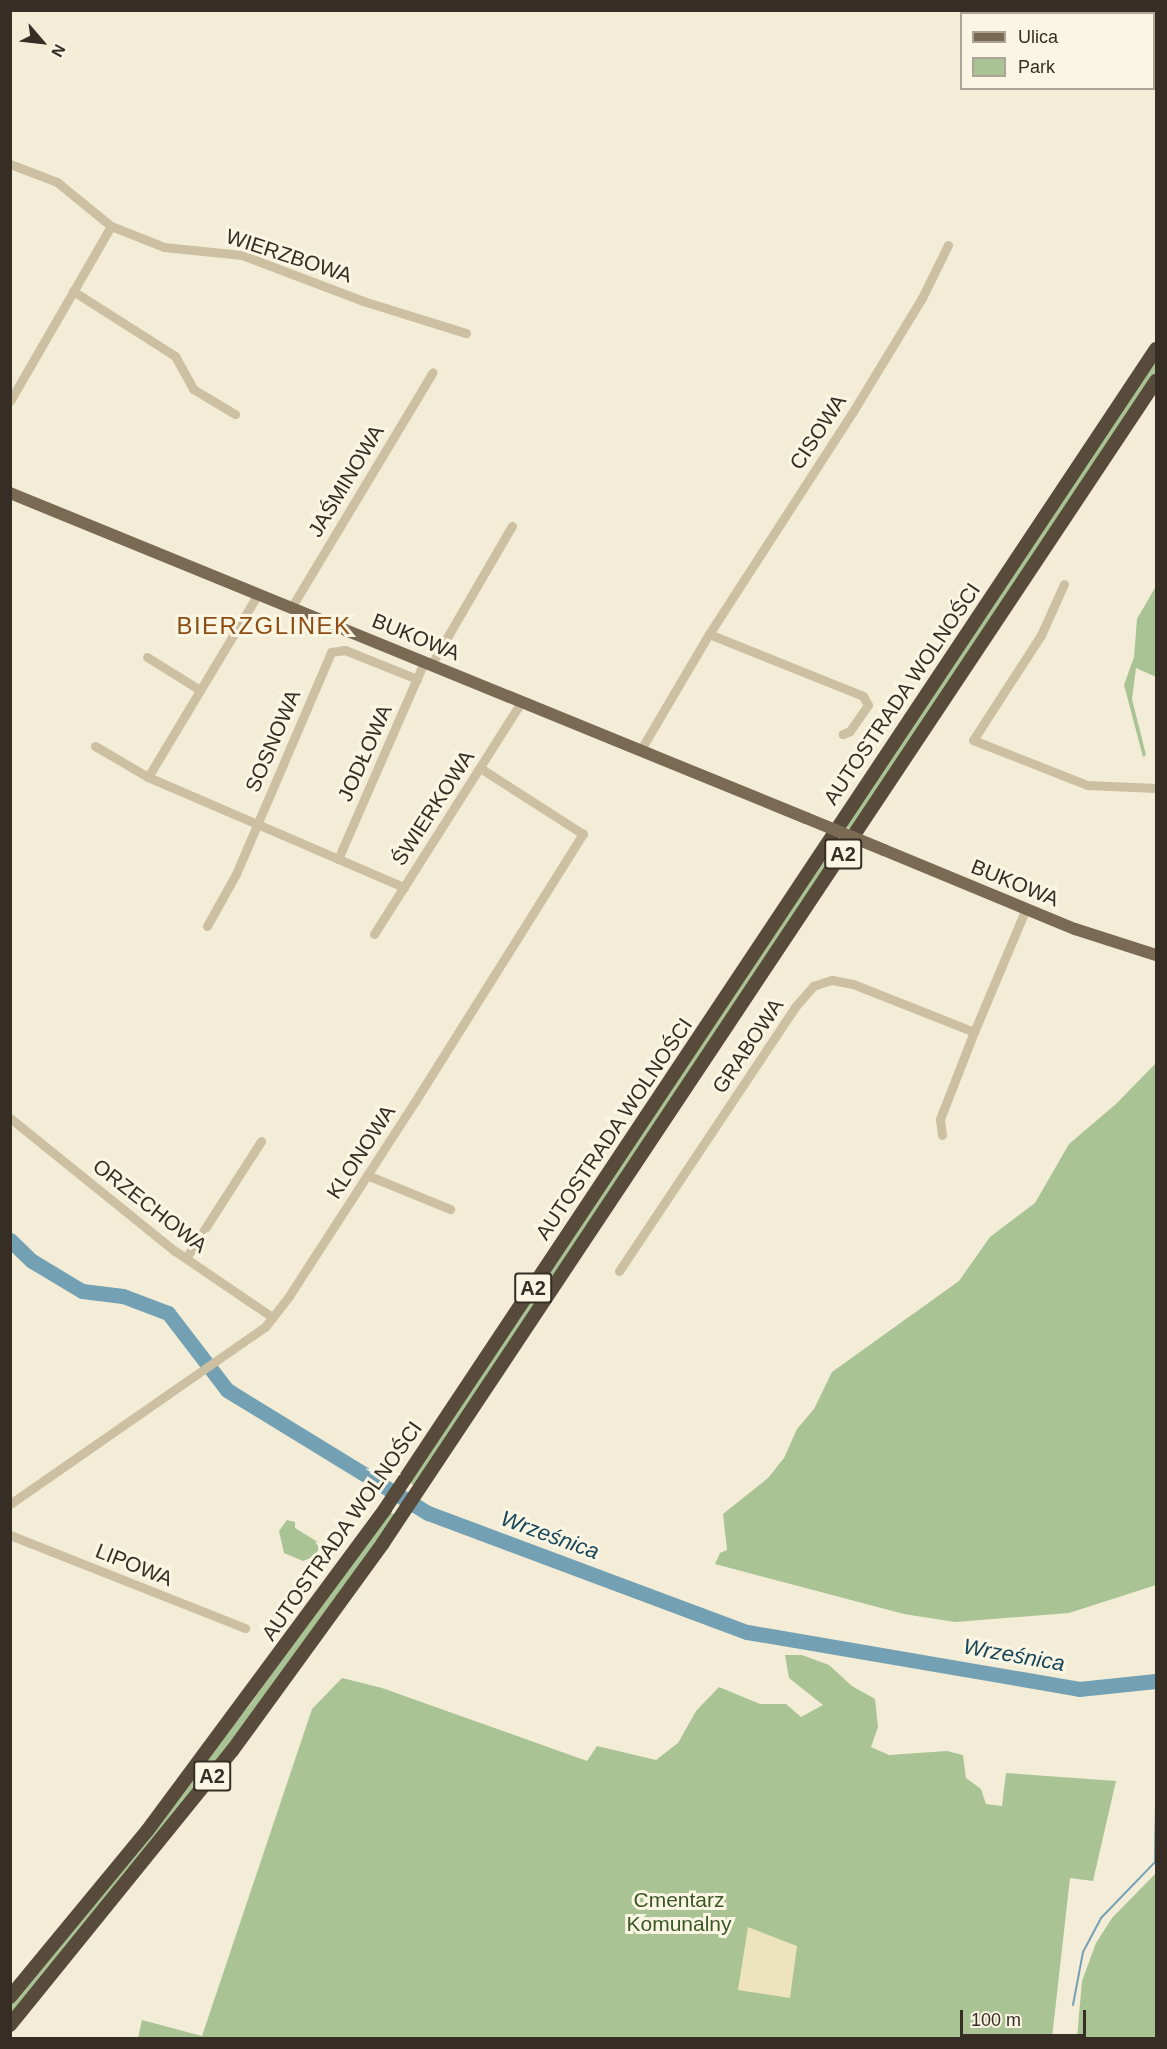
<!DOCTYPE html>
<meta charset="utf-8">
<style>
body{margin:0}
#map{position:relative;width:1167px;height:2049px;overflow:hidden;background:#f3edd7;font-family:Helvetica,sans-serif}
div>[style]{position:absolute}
.green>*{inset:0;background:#a9c395}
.plaza>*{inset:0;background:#ede3bc}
.stream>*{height:2px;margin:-1px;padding:0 1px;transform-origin:1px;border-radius:1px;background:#73a1b3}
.river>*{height:15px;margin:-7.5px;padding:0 7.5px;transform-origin:7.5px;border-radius:7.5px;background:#73a1b3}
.minor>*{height:9px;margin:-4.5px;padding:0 4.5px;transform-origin:4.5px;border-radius:4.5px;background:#ccbfa2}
.major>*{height:12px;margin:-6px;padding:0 6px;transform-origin:6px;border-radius:6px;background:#7a6a54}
.highway>*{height:14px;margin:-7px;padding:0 7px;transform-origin:7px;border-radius:7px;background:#584b3b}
.major-bridge>*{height:12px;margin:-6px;padding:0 6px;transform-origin:6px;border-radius:6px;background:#7a6a54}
span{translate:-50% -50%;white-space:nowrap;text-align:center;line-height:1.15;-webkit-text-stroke:6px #fbf5e3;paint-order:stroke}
.shield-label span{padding:2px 4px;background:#fbf5e3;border:2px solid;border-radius:4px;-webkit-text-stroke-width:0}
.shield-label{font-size:20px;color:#362e25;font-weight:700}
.street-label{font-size:21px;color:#362e25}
.park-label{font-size:21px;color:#3a5726}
.water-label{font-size:22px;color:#17475b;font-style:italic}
.quarter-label{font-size:24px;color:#8d4e16;letter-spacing:1.5px}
.frame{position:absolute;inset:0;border:12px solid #362e25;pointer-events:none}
.legend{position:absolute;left:960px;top:12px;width:195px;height:78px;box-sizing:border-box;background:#fbf5e3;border:2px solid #aca597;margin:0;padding:8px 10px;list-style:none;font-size:18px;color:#362e25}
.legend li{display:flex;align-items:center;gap:12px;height:30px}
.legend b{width:30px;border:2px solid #aca597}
.north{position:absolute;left:12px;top:12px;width:60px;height:60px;-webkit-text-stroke:4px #fbf5e3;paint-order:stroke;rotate:118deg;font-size:16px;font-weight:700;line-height:24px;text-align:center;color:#362e25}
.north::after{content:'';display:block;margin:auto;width:21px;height:27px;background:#362e25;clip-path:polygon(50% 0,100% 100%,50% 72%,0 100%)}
.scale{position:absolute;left:960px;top:2010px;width:126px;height:27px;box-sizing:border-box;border:3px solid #362e25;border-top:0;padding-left:8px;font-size:18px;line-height:21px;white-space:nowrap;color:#362e25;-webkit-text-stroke:4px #fbf5e3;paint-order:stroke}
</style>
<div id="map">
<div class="green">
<i style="clip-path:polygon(1156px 359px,1156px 371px,853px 830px,846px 827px)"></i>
<i style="clip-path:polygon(1156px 586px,1156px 677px,1136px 668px,1132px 699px,1146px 755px,1143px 757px,1124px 685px,1134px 657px,1137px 619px)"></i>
<i style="clip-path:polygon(838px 838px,845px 841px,415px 1486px,410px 1483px)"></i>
<i style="clip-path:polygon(1156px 1063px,1156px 1585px,1069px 1613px,955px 1622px,904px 1614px,715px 1564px,720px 1553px,727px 1550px,723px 1514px,768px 1478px,784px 1458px,797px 1429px,814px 1409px,832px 1372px,959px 1281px,990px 1237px,1035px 1203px,1069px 1144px,1116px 1104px)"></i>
<i style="clip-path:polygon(389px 1512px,396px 1515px,194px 1792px,11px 2017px,11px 2005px,248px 1707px)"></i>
<i style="clip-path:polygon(287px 1520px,295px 1522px,295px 1528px,321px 1544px,315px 1556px,303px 1561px,284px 1553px,279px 1531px)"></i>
<i style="clip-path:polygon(785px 1655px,802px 1655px,829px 1665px,852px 1686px,875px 1699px,878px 1727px,871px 1747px,889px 1755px,947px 1751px,963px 1755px,966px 1778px,981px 1789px,986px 1804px,1002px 1806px,1006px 1773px,1116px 1781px,1093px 1881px,1070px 1878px,1052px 2038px,138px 2038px,142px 2020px,202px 2036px,312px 1709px,342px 1678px,382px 1688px,587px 1761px,597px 1746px,656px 1760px,678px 1743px,696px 1711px,719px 1687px,760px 1704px,786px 1704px,801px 1717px,823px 1705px,789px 1678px)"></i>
<i style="clip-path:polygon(1156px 1873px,1156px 2038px,1077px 2038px,1082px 1981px,1096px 1943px,1112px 1918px)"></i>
</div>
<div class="plaza">
<i style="clip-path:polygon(748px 1927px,797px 1946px,790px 1998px,738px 1990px)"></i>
</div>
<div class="stream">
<i style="left:1073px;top:2005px;width:54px;rotate:-79.3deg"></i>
<i style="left:1083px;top:1952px;width:38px;rotate:-62deg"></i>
<i style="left:1101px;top:1918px;width:78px;rotate:-46deg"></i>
<i style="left:1155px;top:1862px;width:67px;rotate:-89.1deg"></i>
</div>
<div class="river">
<i style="left:10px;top:1240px;width:30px;rotate:44deg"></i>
<i style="left:32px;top:1261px;width:58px;rotate:31deg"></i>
<i style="left:82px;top:1291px;width:41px;rotate:7deg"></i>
<i style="left:123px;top:1296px;width:48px;rotate:20.7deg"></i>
<i style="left:168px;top:1313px;width:97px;rotate:52.5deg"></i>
<i style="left:227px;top:1390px;width:236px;rotate:31.5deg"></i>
<i style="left:428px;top:1513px;width:340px;rotate:20.5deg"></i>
<i style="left:747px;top:1632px;width:337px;rotate:9.7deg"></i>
<i style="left:1079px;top:1689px;width:77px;rotate:-5.9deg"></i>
</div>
<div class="minor">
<i style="left:10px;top:164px;width:50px;rotate:21deg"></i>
<i style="left:57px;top:182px;width:70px;rotate:39.2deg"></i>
<i style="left:111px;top:226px;width:57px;rotate:21.6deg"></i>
<i style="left:164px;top:247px;width:78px;rotate:5.9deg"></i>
<i style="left:242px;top:255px;width:129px;rotate:20.8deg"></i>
<i style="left:363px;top:301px;width:108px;rotate:17.3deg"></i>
<i style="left:73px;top:291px;width:121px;rotate:32.5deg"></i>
<i style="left:175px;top:356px;width:38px;rotate:61deg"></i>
<i style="left:193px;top:389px;width:49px;rotate:30.8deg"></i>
<i style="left:10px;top:401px;width:202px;rotate:-60deg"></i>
<i style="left:1064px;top:584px;width:56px;rotate:114.3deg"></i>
<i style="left:1041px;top:635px;width:125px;rotate:122.9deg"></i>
<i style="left:973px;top:740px;width:123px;rotate:21.5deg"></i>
<i style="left:1087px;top:785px;width:69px;rotate:2.5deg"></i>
<i style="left:291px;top:608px;width:275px;rotate:-59deg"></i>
<i style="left:709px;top:634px;width:166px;rotate:21.9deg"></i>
<i style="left:863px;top:696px;width:10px;rotate:61deg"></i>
<i style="left:868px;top:705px;width:32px;rotate:125deg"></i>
<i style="left:850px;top:731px;width:8px;rotate:157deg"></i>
<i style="left:147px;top:657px;width:62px;rotate:31.9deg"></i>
<i style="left:431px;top:665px;width:161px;rotate:-59.8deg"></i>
<i style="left:95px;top:746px;width:61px;rotate:30.3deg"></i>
<i style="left:148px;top:777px;width:279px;rotate:23.3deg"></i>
<i style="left:640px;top:751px;width:136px;rotate:-59.5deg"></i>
<i style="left:709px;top:634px;width:263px;rotate:-57.1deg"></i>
<i style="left:852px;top:413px;width:135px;rotate:-58.7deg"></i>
<i style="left:922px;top:298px;width:59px;rotate:-63.9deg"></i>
<i style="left:148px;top:777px;width:214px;rotate:-59deg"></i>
<i style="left:338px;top:859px;width:215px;rotate:-66.4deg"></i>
<i style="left:207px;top:926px;width:60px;rotate:-60.9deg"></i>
<i style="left:236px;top:874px;width:241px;rotate:-66.8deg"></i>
<i style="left:331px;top:652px;width:14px;rotate:-8deg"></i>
<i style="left:345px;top:650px;width:78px;rotate:21.9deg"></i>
<i style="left:374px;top:934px;width:275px;rotate:-57.6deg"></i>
<i style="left:10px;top:1118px;width:212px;rotate:38.9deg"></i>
<i style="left:175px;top:1251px;width:117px;rotate:34.2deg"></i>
<i style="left:942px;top:1135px;width:16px;rotate:-97deg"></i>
<i style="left:940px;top:1119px;width:93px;rotate:-68.7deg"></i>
<i style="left:367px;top:1175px;width:90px;rotate:22.3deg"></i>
<i style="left:186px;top:1258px;width:139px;rotate:-57.3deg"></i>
<i style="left:619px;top:1271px;width:317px;rotate:-56.3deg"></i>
<i style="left:795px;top:1007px;width:28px;rotate:-49deg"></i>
<i style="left:813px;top:986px;width:20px;rotate:-18deg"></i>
<i style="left:832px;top:980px;width:21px;rotate:11deg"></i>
<i style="left:853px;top:984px;width:130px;rotate:21.6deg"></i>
<i style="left:974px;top:1032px;width:134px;rotate:-67.2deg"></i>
<i style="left:10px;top:1504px;width:310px;rotate:-34.8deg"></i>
<i style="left:265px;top:1327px;width:39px;rotate:-52deg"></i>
<i style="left:289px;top:1296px;width:230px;rotate:-57.1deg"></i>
<i style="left:414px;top:1103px;width:318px;rotate:-57.9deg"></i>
<i style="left:583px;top:834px;width:122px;rotate:-147.3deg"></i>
<i style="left:10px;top:1535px;width:253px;rotate:21.6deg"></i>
</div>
<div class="major">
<i style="left:10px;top:493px;width:860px;rotate:22.21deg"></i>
<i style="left:884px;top:850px;width:207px;rotate:22.5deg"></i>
<i style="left:1075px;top:929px;width:85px;rotate:17.8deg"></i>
</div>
<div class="highway">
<i style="left:10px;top:1997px;width:215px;rotate:-50.5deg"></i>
<i style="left:147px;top:1831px;width:400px;rotate:-53.5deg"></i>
<i style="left:385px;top:1509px;width:1393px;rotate:-56.39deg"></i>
<i style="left:10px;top:2025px;width:353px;rotate:-51deg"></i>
<i style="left:232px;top:1751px;width:257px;rotate:-54deg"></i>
<i style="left:383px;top:1543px;width:1396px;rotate:-56.37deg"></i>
</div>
<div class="major-bridge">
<i style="left:806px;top:818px;width:84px;rotate:22.3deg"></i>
</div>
<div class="shield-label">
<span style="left:843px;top:854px">A2</span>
<span style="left:533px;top:1288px">A2</span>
<span style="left:212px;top:1776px">A2</span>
</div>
<div class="street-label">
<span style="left:289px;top:256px;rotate:18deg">WIERZBOWA</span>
<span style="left:818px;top:432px;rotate:-57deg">CISOWA</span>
<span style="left:346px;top:481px;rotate:-59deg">JAŚMINOWA</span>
<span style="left:416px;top:637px;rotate:22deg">BUKOWA</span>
<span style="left:902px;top:694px;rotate:-56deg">AUTOSTRADA WOLNOŚCI</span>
<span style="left:273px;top:741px;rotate:-67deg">SOSNOWA</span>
<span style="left:365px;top:753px;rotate:-66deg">JODŁOWA</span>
<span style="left:433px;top:808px;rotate:-57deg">ŚWIERKOWA</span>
<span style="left:1015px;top:883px;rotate:22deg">BUKOWA</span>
<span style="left:748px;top:1046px;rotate:-56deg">GRABOWA</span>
<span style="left:614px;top:1129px;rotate:-56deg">AUTOSTRADA WOLNOŚCI</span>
<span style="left:361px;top:1152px;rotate:-57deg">KLONOWA</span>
<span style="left:150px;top:1206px;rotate:38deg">ORZECHOWA</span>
<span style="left:342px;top:1531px;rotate:-55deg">AUTOSTRADA WOLNOŚCI</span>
<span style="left:134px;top:1565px;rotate:22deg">LIPOWA</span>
</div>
<div class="park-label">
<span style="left:679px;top:1912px">Cmentarz<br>Komunalny</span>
</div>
<div class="water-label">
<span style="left:550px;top:1535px;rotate:20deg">Wrześnica</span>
<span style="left:1014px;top:1655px;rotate:10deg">Wrześnica</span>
</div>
<div class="quarter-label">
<span style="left:264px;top:626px">BIERZGLINEK</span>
</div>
<div class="frame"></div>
<ul class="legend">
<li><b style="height:8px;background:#7a6a54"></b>Ulica</li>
<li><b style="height:16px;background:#a9c395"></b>Park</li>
</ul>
<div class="north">N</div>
<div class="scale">100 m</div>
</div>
